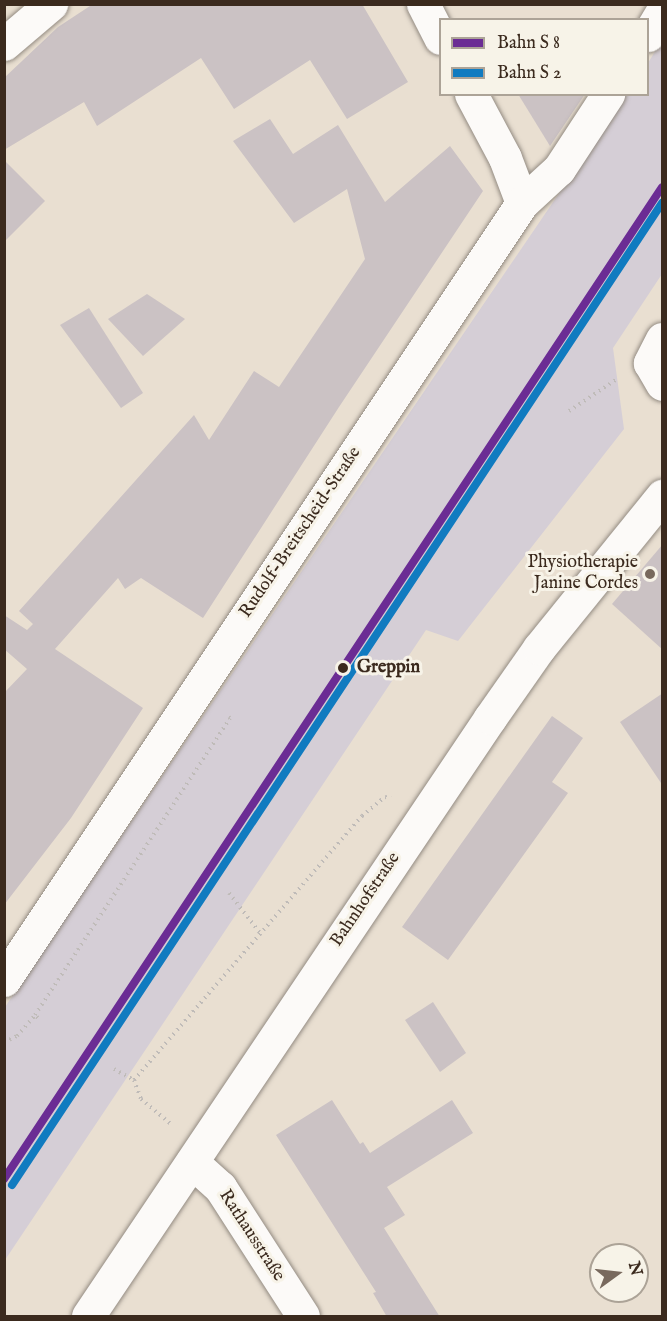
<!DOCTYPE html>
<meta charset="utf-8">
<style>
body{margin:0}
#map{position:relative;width:667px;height:1321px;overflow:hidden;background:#e9dfd1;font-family:"IM FELL English",serif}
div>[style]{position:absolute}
.industrial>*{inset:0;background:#d5ced6}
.building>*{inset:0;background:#cbc2c4}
.path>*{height:4px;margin-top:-2px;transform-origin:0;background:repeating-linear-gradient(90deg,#bfbbb8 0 1.5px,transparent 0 6px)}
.roads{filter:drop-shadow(0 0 2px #938b82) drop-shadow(0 0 2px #938b82)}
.minor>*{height:33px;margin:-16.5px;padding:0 16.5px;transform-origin:16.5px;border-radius:16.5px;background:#fcfaf8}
.rail-1>*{height:8px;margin:-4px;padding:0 4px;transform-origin:4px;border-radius:4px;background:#6b2c94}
.rail-2>*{height:8px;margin:-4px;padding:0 4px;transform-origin:4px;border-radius:4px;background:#107bc0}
.dots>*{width:16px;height:16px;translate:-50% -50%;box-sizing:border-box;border:3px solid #f7f3e8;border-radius:50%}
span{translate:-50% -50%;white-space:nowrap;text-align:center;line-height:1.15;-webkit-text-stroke:6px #f7f3e8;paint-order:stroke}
.street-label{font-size:18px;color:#3b2a1e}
.poi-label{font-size:18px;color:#3b2a1e}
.right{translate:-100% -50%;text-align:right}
.stop-label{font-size:18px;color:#3b2a1e;font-weight:700}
.left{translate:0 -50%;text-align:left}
.frame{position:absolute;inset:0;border:6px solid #3b2a1e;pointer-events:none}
.legend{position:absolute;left:439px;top:18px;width:210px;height:78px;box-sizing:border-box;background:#f7f3e8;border:2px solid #aca397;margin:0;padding:8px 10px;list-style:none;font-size:18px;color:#3b2a1e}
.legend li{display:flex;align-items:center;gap:12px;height:30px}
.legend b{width:30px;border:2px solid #aca397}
.north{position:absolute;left:589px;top:1243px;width:60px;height:60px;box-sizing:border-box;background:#f7f3e8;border:2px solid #aca397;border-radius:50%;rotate:75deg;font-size:16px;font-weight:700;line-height:24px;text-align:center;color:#3b2a1e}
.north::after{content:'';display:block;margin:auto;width:21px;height:27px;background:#78695d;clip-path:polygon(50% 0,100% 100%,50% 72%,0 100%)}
</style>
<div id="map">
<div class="industrial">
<i style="clip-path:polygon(662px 40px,662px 274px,613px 348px,624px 429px,458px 641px,426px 630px,5px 1260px,5px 1007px,626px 95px,648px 94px,648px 63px)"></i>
</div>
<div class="building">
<i style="clip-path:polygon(93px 4px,362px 4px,408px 82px,347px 119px,310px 60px,234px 109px,201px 58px,97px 126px,84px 102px,4px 150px,4px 78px,58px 27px)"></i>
<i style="clip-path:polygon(518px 94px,585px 94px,550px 146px)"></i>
<i style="clip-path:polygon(270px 119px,293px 154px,338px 125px,385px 202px,450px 146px,483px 191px,339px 407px,203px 618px,141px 578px,125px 589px,118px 578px,55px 649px,143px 708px,71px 818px,4px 905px,4px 693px,27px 669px,4px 649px,4px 615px,27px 630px,33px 624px,19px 611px,194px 415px,209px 440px,254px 371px,279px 387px,365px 259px,347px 189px,294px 223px,233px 141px)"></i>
<i style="clip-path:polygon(4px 160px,45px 201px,4px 242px)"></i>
<i style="clip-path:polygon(147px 294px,185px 319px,143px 356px,108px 319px)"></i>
<i style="clip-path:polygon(89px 308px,143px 393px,121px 408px,60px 325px)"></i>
<i style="clip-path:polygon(663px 544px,663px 650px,612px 604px)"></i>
<i style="clip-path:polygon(663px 693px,663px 786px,620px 722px)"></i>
<i style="clip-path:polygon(552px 716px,583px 738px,552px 782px,568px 793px,448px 960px,402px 927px)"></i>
<i style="clip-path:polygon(433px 1002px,466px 1053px,440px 1072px,405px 1020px)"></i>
<i style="clip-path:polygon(332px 1100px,360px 1144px,363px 1142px,370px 1153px,452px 1100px,473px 1133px,387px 1187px,405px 1215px,384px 1228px,440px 1317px,387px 1317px,373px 1293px,376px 1292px,276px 1135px)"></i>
</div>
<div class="path">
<i style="left:569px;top:411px;width:58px;rotate:-33.7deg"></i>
<i style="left:229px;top:893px;width:51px;rotate:52.2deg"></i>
<i style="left:38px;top:1018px;width:4px;rotate:-135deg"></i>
<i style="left:35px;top:1015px;width:355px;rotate:-56.7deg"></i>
<i style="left:230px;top:718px;width:4px;rotate:-146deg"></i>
<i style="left:4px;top:1042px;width:14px;rotate:-25deg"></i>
<i style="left:17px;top:1036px;width:28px;rotate:-49deg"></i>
<i style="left:114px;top:1069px;width:23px;rotate:29deg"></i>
<i style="left:134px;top:1080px;width:349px;rotate:-49.2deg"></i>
<i style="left:362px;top:816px;width:30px;rotate:-40deg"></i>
<i style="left:385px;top:797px;width:6px;rotate:9deg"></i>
<i style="left:134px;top:1080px;width:20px;rotate:70deg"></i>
<i style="left:141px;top:1099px;width:39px;rotate:40deg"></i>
</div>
<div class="roads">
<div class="minor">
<i style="left:423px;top:4px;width:38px;rotate:63deg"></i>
<i style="left:648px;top:35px;width:27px;rotate:-59deg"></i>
<i style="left:4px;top:44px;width:62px;rotate:-40.4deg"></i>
<i style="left:471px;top:94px;width:72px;rotate:62deg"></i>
<i style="left:505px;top:158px;width:48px;rotate:69.3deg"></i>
<i style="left:662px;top:339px;width:27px;rotate:117deg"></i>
<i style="left:650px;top:363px;width:24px;rotate:60deg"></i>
<i style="left:4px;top:980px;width:934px;rotate:-56.31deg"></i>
<i style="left:522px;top:203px;width:50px;rotate:-42.6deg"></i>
<i style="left:559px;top:169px;width:90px;rotate:-56.8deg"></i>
<i style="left:192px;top:1162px;width:38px;rotate:42deg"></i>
<i style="left:220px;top:1187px;width:153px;rotate:57.2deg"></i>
<i style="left:88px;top:1316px;width:721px;rotate:-56.09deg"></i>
<i style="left:490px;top:718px;width:85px;rotate:-55deg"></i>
<i style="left:539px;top:648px;width:196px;rotate:-51deg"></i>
</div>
</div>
<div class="rail-1">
<i style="left:4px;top:1179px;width:1190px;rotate:-56.44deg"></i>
</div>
<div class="rail-2">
<i style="left:12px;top:1185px;width:1178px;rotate:-56.5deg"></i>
</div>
<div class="dots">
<i style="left:650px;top:574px;background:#78695d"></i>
<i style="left:343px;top:668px;background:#3b2a1e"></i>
</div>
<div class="street-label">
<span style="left:301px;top:533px;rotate:-56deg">Rudolf-Breitscheid-Straße</span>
<span style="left:366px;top:900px;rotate:-56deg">Bahnhofstraße</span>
<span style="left:251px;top:1236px;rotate:57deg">Rathausstraße</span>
</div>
<div class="poi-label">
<span class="right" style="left:638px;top:574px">Physiotherapie<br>Janine Cordes</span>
</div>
<div class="stop-label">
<span class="left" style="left:357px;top:668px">Greppin</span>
</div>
<div class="frame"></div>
<ul class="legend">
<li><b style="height:8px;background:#6b2c94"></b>Bahn S 8</li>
<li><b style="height:8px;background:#107bc0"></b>Bahn S 2</li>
</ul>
<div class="north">N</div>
</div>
